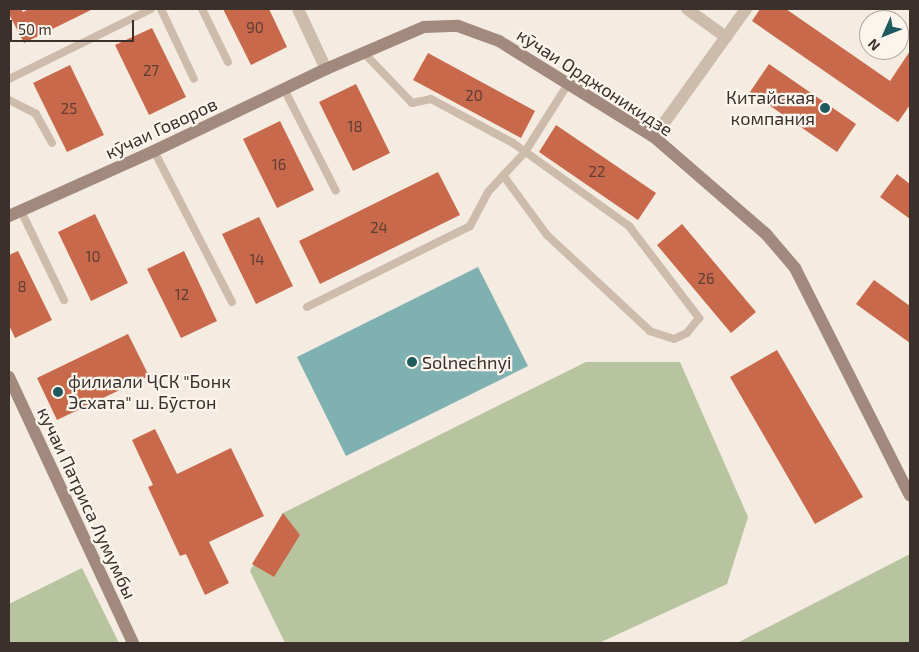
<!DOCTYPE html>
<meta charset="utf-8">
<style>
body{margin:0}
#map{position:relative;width:919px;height:652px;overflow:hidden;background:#f4ebe1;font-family:"Exo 2",sans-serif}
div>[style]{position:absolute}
.green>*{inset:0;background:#b8c4a0}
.water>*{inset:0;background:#7fb0b2}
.building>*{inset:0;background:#c8694b}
.lane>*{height:8px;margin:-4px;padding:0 4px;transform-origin:4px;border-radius:4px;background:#cdbbac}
.street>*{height:12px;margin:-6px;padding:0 6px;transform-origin:6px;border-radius:6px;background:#cdbbac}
.secondary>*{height:12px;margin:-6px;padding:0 6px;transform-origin:6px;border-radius:6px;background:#a18a7d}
.dots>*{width:14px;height:14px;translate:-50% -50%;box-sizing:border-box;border:2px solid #fbf5ee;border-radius:50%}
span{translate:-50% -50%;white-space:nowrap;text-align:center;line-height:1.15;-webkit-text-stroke:4.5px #fbf5ee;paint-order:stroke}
.number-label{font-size:15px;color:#5e3e33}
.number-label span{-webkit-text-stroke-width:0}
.street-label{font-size:18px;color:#3b302b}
.poi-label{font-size:18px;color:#3b302b}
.right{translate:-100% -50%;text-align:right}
.left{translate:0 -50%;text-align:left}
.frame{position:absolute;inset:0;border:10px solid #3b302b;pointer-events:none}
.north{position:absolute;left:859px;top:10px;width:50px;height:50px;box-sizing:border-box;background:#fbf5ee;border:1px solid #aea6a0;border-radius:50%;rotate:226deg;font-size:14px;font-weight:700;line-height:20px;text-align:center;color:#3b302b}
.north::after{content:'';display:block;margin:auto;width:18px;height:22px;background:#1f5a5e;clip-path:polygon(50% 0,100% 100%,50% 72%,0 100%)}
.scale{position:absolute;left:10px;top:20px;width:124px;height:22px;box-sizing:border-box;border:2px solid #3b302b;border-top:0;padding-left:6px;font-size:15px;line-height:18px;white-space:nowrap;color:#3b302b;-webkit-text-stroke:4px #fbf5ee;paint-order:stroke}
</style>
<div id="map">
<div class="green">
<i style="clip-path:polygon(586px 362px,680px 362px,748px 517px,727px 584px,599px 643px,285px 643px,250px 571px,283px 513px)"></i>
<i style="clip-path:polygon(910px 554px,910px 643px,737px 643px)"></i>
<i style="clip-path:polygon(82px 568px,119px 643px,9px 643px,9px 604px)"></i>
</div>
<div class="water">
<i style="clip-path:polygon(478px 267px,528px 366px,346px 456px,297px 357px)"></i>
</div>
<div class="building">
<i style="clip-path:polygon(9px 9px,21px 9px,23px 12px,29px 9px,93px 9px,24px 43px,9px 14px)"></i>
<i style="clip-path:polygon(223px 9px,269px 9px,287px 47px,251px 65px)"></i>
<i style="clip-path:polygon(760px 9px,786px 9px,890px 81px,910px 51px,910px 105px,898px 122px,752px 21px)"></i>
<i style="clip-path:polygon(152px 28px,186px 97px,149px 115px,115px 45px)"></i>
<i style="clip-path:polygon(428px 53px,535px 111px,521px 138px,413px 80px)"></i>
<i style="clip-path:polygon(769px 64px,856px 124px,837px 152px,750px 92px)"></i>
<i style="clip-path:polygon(70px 65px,104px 135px,67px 152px,33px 83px)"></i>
<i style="clip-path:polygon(356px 84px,390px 153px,353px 171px,319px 102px)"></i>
<i style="clip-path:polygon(280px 121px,314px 190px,277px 208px,243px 139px)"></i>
<i style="clip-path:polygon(556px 125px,656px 193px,638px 220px,539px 152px)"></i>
<i style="clip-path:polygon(438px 172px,460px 215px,320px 284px,299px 241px)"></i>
<i style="clip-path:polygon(897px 174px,910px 184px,910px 219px,880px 197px)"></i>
<i style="clip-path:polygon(95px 214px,128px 283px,91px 301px,58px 232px)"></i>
<i style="clip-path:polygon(259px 217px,293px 286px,256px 304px,222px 234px)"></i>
<i style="clip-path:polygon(682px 224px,756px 312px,731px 333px,657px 245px)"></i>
<i style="clip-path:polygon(18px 251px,52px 320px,15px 338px,9px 325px,9px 255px)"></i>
<i style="clip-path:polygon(184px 251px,217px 321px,181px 338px,147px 269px)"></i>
<i style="clip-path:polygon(874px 280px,910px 306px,910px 343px,856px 304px)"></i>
<i style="clip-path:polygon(128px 334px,149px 376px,57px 420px,37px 378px)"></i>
<i style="clip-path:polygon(777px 350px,863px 497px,815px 524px,730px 377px)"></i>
<i style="clip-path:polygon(155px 429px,177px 474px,231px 448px,264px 516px,209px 542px,229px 583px,205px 595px,186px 554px,180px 556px,148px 487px,153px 485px,132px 440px)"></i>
<i style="clip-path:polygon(283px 513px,300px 535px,274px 577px,252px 564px)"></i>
</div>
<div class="lane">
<i style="left:161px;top:9px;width:77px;rotate:64.8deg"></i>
<i style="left:202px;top:9px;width:59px;rotate:63.9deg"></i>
<i style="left:364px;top:53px;width:69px;rotate:46.2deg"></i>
<i style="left:412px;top:103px;width:19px;rotate:-12deg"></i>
<i style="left:431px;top:99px;width:93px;rotate:28.2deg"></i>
<i style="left:513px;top:143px;width:143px;rotate:35.6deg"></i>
<i style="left:629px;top:226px;width:116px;rotate:52.7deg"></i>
<i style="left:699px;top:318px;width:19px;rotate:129deg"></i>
<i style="left:687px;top:333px;width:14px;rotate:155deg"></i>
<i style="left:674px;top:339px;width:25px;rotate:-162deg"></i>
<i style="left:650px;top:331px;width:141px;rotate:-137deg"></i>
<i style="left:547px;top:235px;width:74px;rotate:-126.3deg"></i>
<i style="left:9px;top:79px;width:158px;rotate:-26.2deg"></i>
<i style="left:284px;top:89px;width:114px;rotate:63deg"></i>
<i style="left:9px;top:100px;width:30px;rotate:27deg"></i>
<i style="left:36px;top:114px;width:33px;rotate:61deg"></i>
<i style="left:154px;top:151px;width:170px;rotate:62.7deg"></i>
<i style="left:21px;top:211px;width:99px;rotate:64.2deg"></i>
<i style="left:307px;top:307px;width:182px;rotate:-26.4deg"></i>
<i style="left:470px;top:226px;width:38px;rotate:-62deg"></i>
<i style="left:488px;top:192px;width:54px;rotate:-47.2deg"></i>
<i style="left:525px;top:152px;width:80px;rotate:-57.7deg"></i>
</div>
<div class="street">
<i style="left:298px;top:9px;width:66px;rotate:65deg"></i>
<i style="left:687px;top:9px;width:48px;rotate:35.7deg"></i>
<i style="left:654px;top:137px;width:158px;rotate:-54.3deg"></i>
</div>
<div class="secondary">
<i style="left:9px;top:216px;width:159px;rotate:-24.1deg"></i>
<i style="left:154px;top:151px;width:191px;rotate:-25.5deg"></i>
<i style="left:326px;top:69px;width:107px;rotate:-23.2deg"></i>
<i style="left:424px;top:27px;width:34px;rotate:-2deg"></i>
<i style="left:458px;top:26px;width:44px;rotate:20.1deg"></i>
<i style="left:499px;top:41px;width:182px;rotate:31.8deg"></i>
<i style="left:654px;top:137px;width:148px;rotate:40.9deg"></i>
<i style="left:766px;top:234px;width:45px;rotate:49.5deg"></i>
<i style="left:795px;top:268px;width:255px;rotate:63.2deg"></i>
<i style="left:9px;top:377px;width:293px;rotate:65deg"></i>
</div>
<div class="dots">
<i style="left:825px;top:108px;background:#1f5a5e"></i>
<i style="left:412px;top:362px;background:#1f5a5e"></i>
<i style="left:58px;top:392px;background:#1f5a5e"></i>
</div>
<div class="number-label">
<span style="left:255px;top:28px">90</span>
<span style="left:151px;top:71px">27</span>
<span style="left:474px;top:96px">20</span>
<span style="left:69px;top:109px">25</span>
<span style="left:355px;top:127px">18</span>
<span style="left:279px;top:165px">16</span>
<span style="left:597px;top:172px">22</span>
<span style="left:379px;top:228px">24</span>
<span style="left:93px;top:257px">10</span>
<span style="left:257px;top:260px">14</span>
<span style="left:706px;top:279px">26</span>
<span style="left:22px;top:287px">8</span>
<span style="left:182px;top:295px">12</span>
</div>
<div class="street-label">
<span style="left:595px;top:82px;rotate:33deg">кӯчаи Орджоникидзе</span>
<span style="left:161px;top:128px;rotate:-25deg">кӯчаи Говоров</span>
<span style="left:87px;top:503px;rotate:65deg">кучаи Патриса Лумумбы</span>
</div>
<div class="poi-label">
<span class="right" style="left:815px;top:108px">Китайская<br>компания</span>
<span class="left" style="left:422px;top:362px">Solnechnyi</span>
<span class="left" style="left:68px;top:392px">филиали ҶСК "Бонк<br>Эсхата" ш. Бӯстон</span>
</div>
<div class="frame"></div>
<div class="north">N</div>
<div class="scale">50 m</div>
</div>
